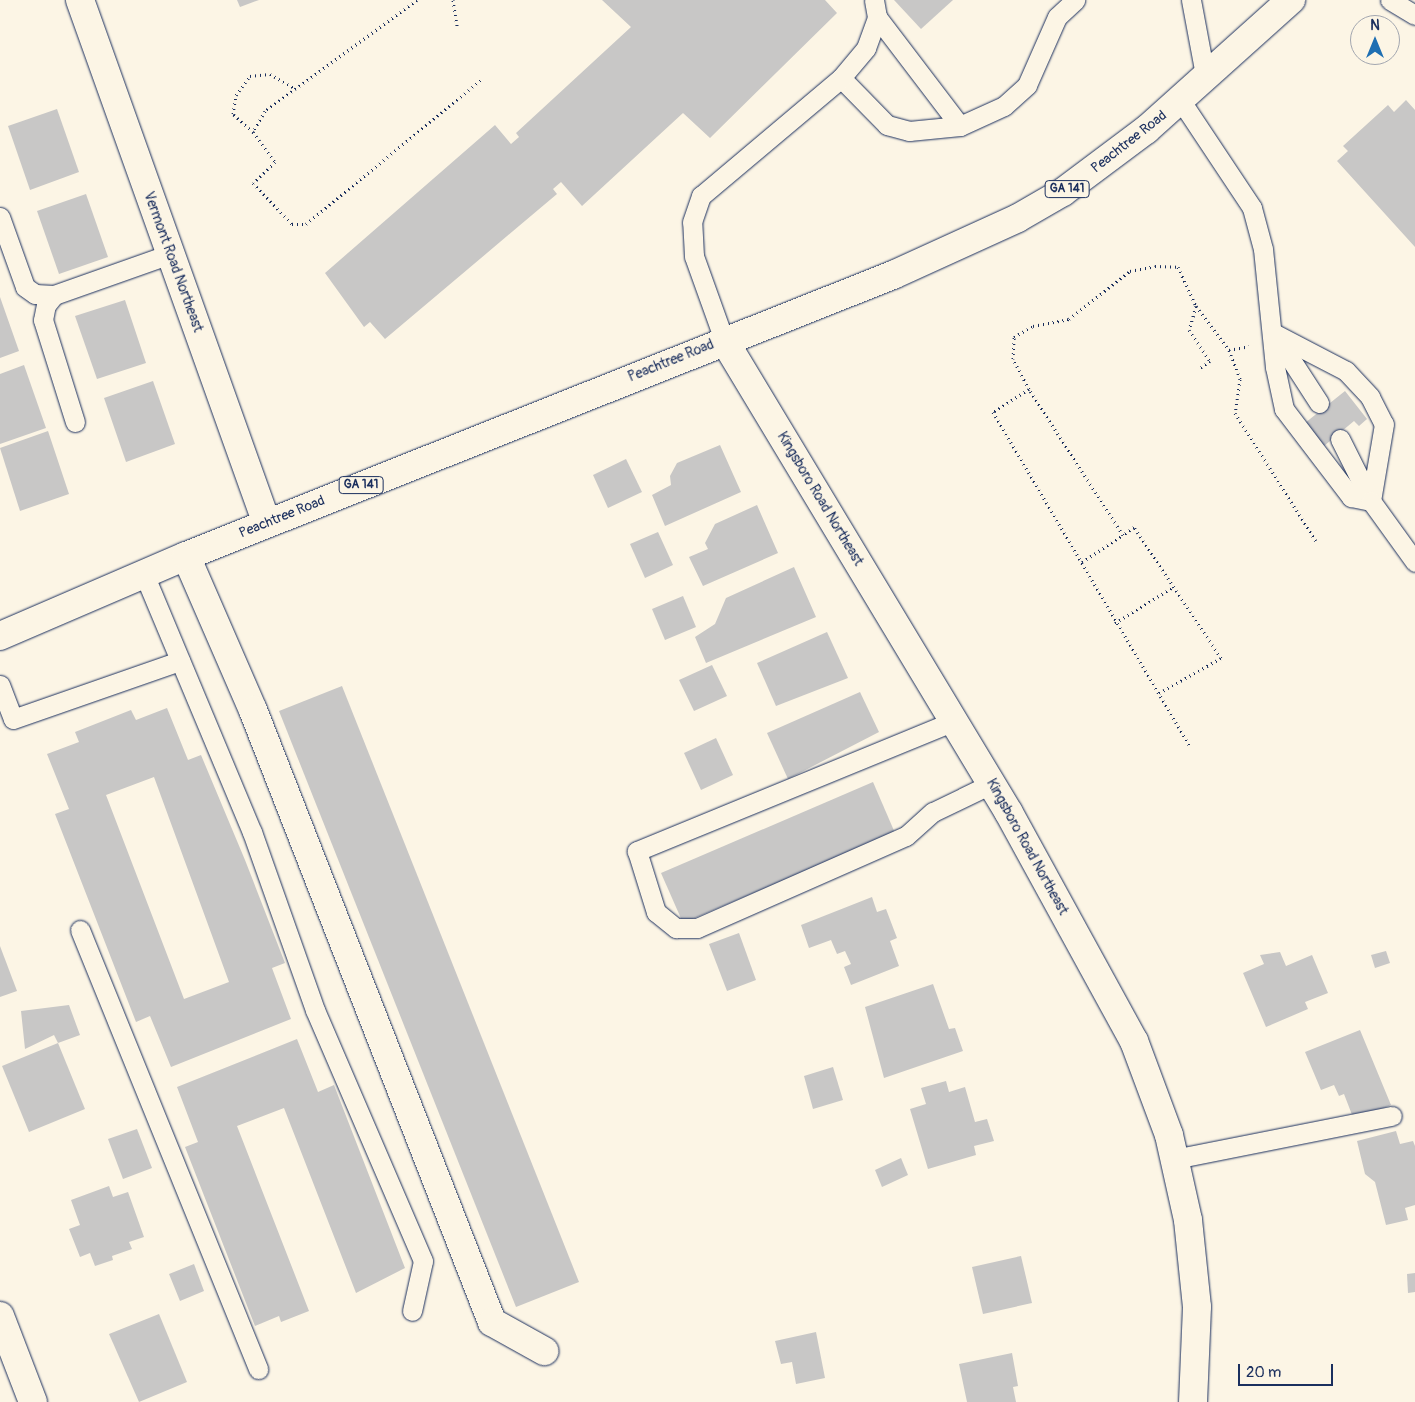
<!DOCTYPE html>
<style>
body{margin:0}
#map{position:relative;width:1415px;height:1402px;overflow:hidden;background:#fcf5e5;font-family:Pangolin,sans-serif}
div>[style]{position:absolute}
.building>*{inset:0;background:#c8c7c6}
.path>*{height:3px;margin-top:-1.5px;transform-origin:0;background:repeating-linear-gradient(90deg,#1b2f5e 0 1px,transparent 0 5px)}
.roads{filter:drop-shadow(0 0 1px #1b2f5e) drop-shadow(0 0 1px #1b2f5e)}
.service>*{height:19px;margin:-9.5px;padding:0 9.5px;transform-origin:9.5px;border-radius:9.5px;background:#fcf5e5}
.minor>*{height:28px;margin:-14px;padding:0 14px;transform-origin:14px;border-radius:14px;background:#fcf5e5}
.trunk>*{height:28px;margin:-14px;padding:0 14px;transform-origin:14px;border-radius:14px;background:#fcf5e5}
span{translate:-50% -50%;white-space:nowrap;text-align:center;line-height:1.15;-webkit-text-stroke:4.5px #fcf5e5;paint-order:stroke}
.shield-label span{padding:1px 4px;background:#fcf5e5;border:1px solid;border-radius:4px;-webkit-text-stroke-width:0}
.shield-label{font-size:12px;color:#1b2f5e;font-weight:700}
.street-label{font-size:14px;color:#1b2f5e}
.north{position:absolute;left:1350px;top:15px;width:50px;height:50px;box-sizing:border-box;background:#fcf5e5;border:1px solid #a2a6af;border-radius:50%;rotate:0deg;font-size:14px;font-weight:700;line-height:20px;text-align:center;color:#1b2f5e}
.north::after{content:'';display:block;margin:auto;width:18px;height:22px;background:#1f6fb2;clip-path:polygon(50% 0,100% 100%,50% 72%,0 100%)}
.scale{position:absolute;left:1238px;top:1364px;width:95px;height:22px;box-sizing:border-box;border:2px solid #1b2f5e;border-top:0;padding-left:6px;font-size:15px;line-height:18px;white-space:nowrap;color:#1b2f5e;-webkit-text-stroke:4px #fcf5e5;paint-order:stroke}
</style>
<div id="map">
<div class="building">
<i style="clip-path:polygon(237px 0,259px 0,240px 7px)"></i>
<i style="clip-path:polygon(602px 0,825px 0,837px 13px,710px 138px,683px 113px,582px 206px,561px 182px,553px 189px,557px 194px,385px 339px,370px 322px,364px 327px,325px 273px,495px 125px,511px 144px,519px 137px,516px 133px,631px 27px)"></i>
<i style="clip-path:polygon(894px 0,953px 0,921px 29px)"></i>
<i style="clip-path:polygon(1406px 100px,1415px 110px,1415px 247px,1337px 161px,1348px 151px,1343px 146px,1388px 105px,1394px 112px)"></i>
<i style="clip-path:polygon(57px 109px,79px 172px,30px 190px,8px 126px)"></i>
<i style="clip-path:polygon(86px 194px,108px 257px,59px 274px,37px 211px)"></i>
<i style="clip-path:polygon(0 297px,19px 351px,0 358px)"></i>
<i style="clip-path:polygon(125px 300px,146px 363px,97px 379px,75px 316px)"></i>
<i style="clip-path:polygon(24px 365px,46px 428px,0 444px,0 374px)"></i>
<i style="clip-path:polygon(153px 381px,175px 444px,126px 462px,104px 398px)"></i>
<i style="clip-path:polygon(1345px 391px,1367px 419px,1359px 426px,1354px 421px,1324px 446px,1305px 423px)"></i>
<i style="clip-path:polygon(48px 431px,69px 494px,20px 511px,0 448px)"></i>
<i style="clip-path:polygon(720px 445px,741px 492px,665px 526px,652px 495px,671px 485px,670px 476px,677px 463px)"></i>
<i style="clip-path:polygon(626px 459px,642px 492px,608px 508px,593px 475px)"></i>
<i style="clip-path:polygon(757px 505px,778px 553px,703px 586px,689px 557px,708px 549px,705px 543px,715px 524px)"></i>
<i style="clip-path:polygon(658px 532px,673px 565px,645px 578px,630px 544px)"></i>
<i style="clip-path:polygon(794px 567px,816px 617px,706px 663px,695px 637px,715px 624px,726px 598px)"></i>
<i style="clip-path:polygon(683px 596px,696px 627px,665px 640px,652px 609px)"></i>
<i style="clip-path:polygon(827px 632px,848px 678px,776px 706px,757px 663px)"></i>
<i style="clip-path:polygon(712px 665px,727px 696px,694px 711px,679px 680px)"></i>
<i style="clip-path:polygon(342px 686px,579px 1282px,516px 1307px,279px 711px)"></i>
<i style="clip-path:polygon(860px 692px,879px 732px,788px 779px,767px 733px)"></i>
<i style="clip-path:polygon(evenodd,167px 708px,188px 760px,201px 755px,245px 860px,285px 963px,272px 968px,291px 1019px,171px 1067px,150px 1016px,136px 1022px,55px 814px,69px 809px,47px 754px,79px 742px,75px 732px,131px 710px,136px 720px,167px 708px,154px 777px,229px 982px,184px 999px,106px 795px,154px 777px)"></i>
<i style="clip-path:polygon(716px 738px,733px 775px,701px 790px,684px 753px)"></i>
<i style="clip-path:polygon(873px 782px,895px 833px,683px 923px,661px 873px)"></i>
<i style="clip-path:polygon(872px 897px,877px 912px,886px 909px,897px 938px,890px 941px,899px 966px,851px 985px,844px 967px,851px 964px,845px 951px,837px 954px,831px 940px,809px 948px,801px 925px)"></i>
<i style="clip-path:polygon(739px 933px,756px 980px,727px 991px,709px 944px)"></i>
<i style="clip-path:polygon(0 946px,17px 991px,0 997px)"></i>
<i style="clip-path:polygon(1386px 951px,1390px 963px,1375px 968px,1371px 955px)"></i>
<i style="clip-path:polygon(1280px 952px,1286px 966px,1312px 955px,1328px 993px,1305px 1002px,1308px 1009px,1266px 1027px,1243px 973px,1264px 964px,1260px 955px)"></i>
<i style="clip-path:polygon(933px 984px,949px 1029px,955px 1028px,963px 1051px,884px 1078px,865px 1007px)"></i>
<i style="clip-path:polygon(69px 1005px,80px 1035px,58px 1043px,54px 1035px,25px 1049px,21px 1011px)"></i>
<i style="clip-path:polygon(1360px 1030px,1391px 1105px,1354px 1120px,1344px 1094px,1339px 1096px,1334px 1085px,1321px 1090px,1305px 1052px)"></i>
<i style="clip-path:polygon(297px 1039px,318px 1092px,334px 1085px,405px 1268px,356px 1293px,284px 1108px,237px 1126px,309px 1311px,281px 1322px,279px 1316px,255px 1326px,185px 1147px,198px 1142px,177px 1087px)"></i>
<i style="clip-path:polygon(58px 1043px,85px 1109px,29px 1132px,2px 1066px)"></i>
<i style="clip-path:polygon(833px 1067px,843px 1100px,813px 1109px,804px 1076px)"></i>
<i style="clip-path:polygon(946px 1081px,949px 1092px,965px 1087px,975px 1122px,987px 1119px,994px 1141px,974px 1146px,976px 1155px,928px 1169px,910px 1109px,926px 1104px,921px 1088px)"></i>
<i style="clip-path:polygon(137px 1129px,152px 1168px,123px 1179px,108px 1139px)"></i>
<i style="clip-path:polygon(1396px 1131px,1400px 1144px,1413px 1141px,1415px 1146px,1415px 1205px,1405px 1208px,1408px 1220px,1386px 1225px,1375px 1182px,1365px 1174px,1357px 1141px)"></i>
<i style="clip-path:polygon(901px 1158px,908px 1175px,882px 1187px,875px 1170px)"></i>
<i style="clip-path:polygon(109px 1186px,113px 1197px,128px 1192px,144px 1237px,129px 1242px,132px 1249px,112px 1256px,113px 1260px,95px 1266px,90px 1253px,80px 1257px,69px 1229px,80px 1225px,71px 1200px)"></i>
<i style="clip-path:polygon(1021px 1256px,1032px 1303px,983px 1314px,972px 1267px)"></i>
<i style="clip-path:polygon(194px 1264px,204px 1291px,180px 1301px,169px 1274px)"></i>
<i style="clip-path:polygon(1415px 1273px,1415px 1292px,1408px 1293px,1407px 1274px)"></i>
<i style="clip-path:polygon(159px 1314px,187px 1382px,139px 1402px,109px 1334px)"></i>
<i style="clip-path:polygon(816px 1332px,825px 1378px,796px 1384px,792px 1362px,781px 1364px,775px 1341px)"></i>
<i style="clip-path:polygon(1012px 1353px,1018px 1386px,1013px 1387px,1016px 1402px,967px 1402px,959px 1364px)"></i>
</div>
<div class="path">
<i style="left:417px;top:0;width:188px;rotate:143.9deg"></i>
<i style="left:265px;top:111px;width:24px;rotate:120deg"></i>
<i style="left:253px;top:132px;width:37px;rotate:54deg"></i>
<i style="left:275px;top:162px;width:30px;rotate:136deg"></i>
<i style="left:253px;top:183px;width:57px;rotate:46.4deg"></i>
<i style="left:292px;top:224px;width:14px"></i>
<i style="left:306px;top:224px;width:229px;rotate:-39.5deg"></i>
<i style="left:453px;top:0;width:26px;rotate:81deg"></i>
<i style="left:253px;top:132px;width:27px;rotate:-138deg"></i>
<i style="left:233px;top:114px;width:19px;rotate:-81deg"></i>
<i style="left:236px;top:95px;width:24px;rotate:-54deg"></i>
<i style="left:250px;top:76px;width:20px;rotate:-6deg"></i>
<i style="left:270px;top:74px;width:30px;rotate:30deg"></i>
<i style="left:1196px;top:306px;width:25px;rotate:106deg"></i>
<i style="left:1189px;top:330px;width:37px;rotate:56deg"></i>
<i style="left:1210px;top:361px;width:12px;rotate:145deg"></i>
<i style="left:1229px;top:350px;width:31px;rotate:69deg"></i>
<i style="left:1240px;top:379px;width:34px;rotate:98deg"></i>
<i style="left:1235px;top:413px;width:151px;rotate:57.7deg"></i>
<i style="left:1029px;top:389px;width:34px;rotate:-118deg"></i>
<i style="left:1013px;top:359px;width:22px;rotate:-87deg"></i>
<i style="left:1014px;top:337px;width:22px;rotate:-30deg"></i>
<i style="left:1033px;top:326px;width:37px;rotate:-11deg"></i>
<i style="left:1069px;top:319px;width:78px;rotate:-38.2deg"></i>
<i style="left:1130px;top:271px;width:25px;rotate:-11deg"></i>
<i style="left:1155px;top:266px;width:23px;rotate:2deg"></i>
<i style="left:1178px;top:267px;width:43px;rotate:65.2deg"></i>
<i style="left:1196px;top:306px;width:55px;rotate:53.1deg"></i>
<i style="left:1229px;top:350px;width:20px;rotate:-11deg"></i>
<i style="left:1082px;top:562px;width:49px;rotate:-33.4deg"></i>
<i style="left:1115px;top:623px;width:68px;rotate:-31.8deg"></i>
<i style="left:1159px;top:693px;width:71px;rotate:-29.4deg"></i>
<i style="left:1221px;top:658px;width:157px;rotate:-123.6deg"></i>
<i style="left:1134px;top:527px;width:14px;rotate:144deg"></i>
<i style="left:1123px;top:535px;width:174px;rotate:-122.8deg"></i>
<i style="left:1029px;top:389px;width:43px;rotate:147.4deg"></i>
<i style="left:993px;top:412px;width:388px;rotate:59.5deg"></i>
</div>
<div class="roads">
<div class="service">
<i style="left:874px;top:0;width:17px;rotate:80deg"></i>
<i style="left:877px;top:17px;width:137px;rotate:52.7deg"></i>
<i style="left:1191px;top:0;width:76px;rotate:79.4deg"></i>
<i style="left:1390px;top:0;width:29px;rotate:31deg"></i>
<i style="left:841px;top:78px;width:66px;rotate:45.6deg"></i>
<i style="left:887px;top:125px;width:23px;rotate:15deg"></i>
<i style="left:909px;top:131px;width:51px;rotate:-5.6deg"></i>
<i style="left:960px;top:126px;width:48px;rotate:-24.4deg"></i>
<i style="left:1004px;top:106px;width:31px;rotate:-42deg"></i>
<i style="left:1027px;top:85px;width:74px;rotate:-66.2deg"></i>
<i style="left:1057px;top:17px;width:25px;rotate:-43deg"></i>
<i style="left:1181px;top:101px;width:128px;rotate:56.4deg"></i>
<i style="left:1252px;top:208px;width:42px;rotate:75deg"></i>
<i style="left:1263px;top:249px;width:119px;rotate:84.2deg"></i>
<i style="left:1275px;top:367px;width:43px;rotate:77.9deg"></i>
<i style="left:1284px;top:409px;width:111px;rotate:52.7deg"></i>
<i style="left:1351px;top:497px;width:20px;rotate:11deg"></i>
<i style="left:0;top:217px;width:74px;rotate:70.3deg"></i>
<i style="left:25px;top:287px;width:12px;rotate:35deg"></i>
<i style="left:35px;top:294px;width:19px;rotate:3deg"></i>
<i style="left:1275px;top:334px;width:80px;rotate:27.5deg"></i>
<i style="left:1346px;top:371px;width:35px;rotate:47deg"></i>
<i style="left:1370px;top:397px;width:30px;rotate:63deg"></i>
<i style="left:1384px;top:424px;width:78px;rotate:99.6deg"></i>
<i style="left:1275px;top:335px;width:81px;rotate:57.1deg"></i>
<i style="left:724px;top:340px;width:89px;rotate:-109.7deg"></i>
<i style="left:694px;top:256px;width:34px;rotate:-93deg"></i>
<i style="left:692px;top:222px;width:28px;rotate:-71deg"></i>
<i style="left:701px;top:196px;width:183px;rotate:-40.1deg"></i>
<i style="left:841px;top:78px;width:39px;rotate:-50deg"></i>
<i style="left:866px;top:48px;width:33px;rotate:-70deg"></i>
<i style="left:75px;top:422px;width:107px;rotate:-107.4deg"></i>
<i style="left:43px;top:320px;width:15px;rotate:-79deg"></i>
<i style="left:46px;top:305px;width:13px;rotate:-51deg"></i>
<i style="left:54px;top:295px;width:123px;rotate:-19.5deg"></i>
<i style="left:1340px;top:439px;width:69px;rotate:63.4deg"></i>
<i style="left:1371px;top:501px;width:75px;rotate:54.2deg"></i>
<i style="left:144px;top:574px;width:280px;rotate:67.3deg"></i>
<i style="left:252px;top:832px;width:189px;rotate:70.5deg"></i>
<i style="left:315px;top:1010px;width:273px;rotate:66.7deg"></i>
<i style="left:423px;top:1261px;width:51px;rotate:102.4deg"></i>
<i style="left:0;top:685px;width:36px;rotate:69deg"></i>
<i style="left:13px;top:719px;width:177px;rotate:-19.2deg"></i>
<i style="left:954px;top:721px;width:343px;rotate:157.7deg"></i>
<i style="left:637px;top:851px;width:64px;rotate:72.7deg"></i>
<i style="left:656px;top:912px;width:26px;rotate:39deg"></i>
<i style="left:676px;top:928px;width:21px"></i>
<i style="left:697px;top:928px;width:228px;rotate:-23.8deg"></i>
<i style="left:906px;top:836px;width:36px;rotate:-42deg"></i>
<i style="left:933px;top:812px;width:64px;rotate:-25.8deg"></i>
<i style="left:80px;top:930px;width:474px;rotate:67.9deg"></i>
<i style="left:1174px;top:1159px;width:222px;rotate:-11.2deg"></i>
</div>
<div class="minor">
<i style="left:80px;top:0;width:556px;rotate:70.36deg"></i>
<i style="left:724px;top:340px;width:552px;rotate:58.93deg"></i>
<i style="left:1009px;top:813px;width:260px;rotate:61.3deg"></i>
<i style="left:1134px;top:1041px;width:100px;rotate:69.6deg"></i>
<i style="left:1169px;top:1135px;width:87px;rotate:77.4deg"></i>
<i style="left:1188px;top:1220px;width:87px;rotate:84.1deg"></i>
<i style="left:1197px;top:1307px;width:95px;rotate:92.4deg"></i>
<i style="left:186px;top:556px;width:168px;rotate:66.5deg"></i>
<i style="left:253px;top:710px;width:657px;rotate:68.67deg"></i>
<i style="left:492px;top:1322px;width:60px;rotate:29.1deg"></i>
<i style="left:0;top:1316px;width:92px;rotate:69deg"></i>
</div>
<div class="trunk">
<i style="left:0;top:636px;width:202px;rotate:-23.3deg"></i>
<i style="left:186px;top:556px;width:761px;rotate:-21.68deg"></i>
<i style="left:893px;top:275px;width:137px;rotate:-24.5deg"></i>
<i style="left:1018px;top:218px;width:52px;rotate:-30deg"></i>
<i style="left:1063px;top:192px;width:104px;rotate:-36.8deg"></i>
<i style="left:1146px;top:130px;width:195px;rotate:-41.9deg"></i>
</div>
</div>
<div class="shield-label">
<span style="left:1067px;top:189px">GA 141</span>
<span style="left:361px;top:485px">GA 141</span>
</div>
<div class="street-label">
<span style="left:1129px;top:142px;rotate:-38deg">Peachtree Road</span>
<span style="left:173px;top:262px;rotate:70deg">Vermont Road Northeast</span>
<span style="left:671px;top:361px;rotate:-22deg">Peachtree Road</span>
<span style="left:820px;top:499px;rotate:59deg">Kingsboro Road Northeast</span>
<span style="left:282px;top:517px;rotate:-22deg">Peachtree Road</span>
<span style="left:1027px;top:847px;rotate:61deg">Kingsboro Road Northeast</span>
</div>
<div class="north">N</div>
<div class="scale">20 m</div>
</div>
